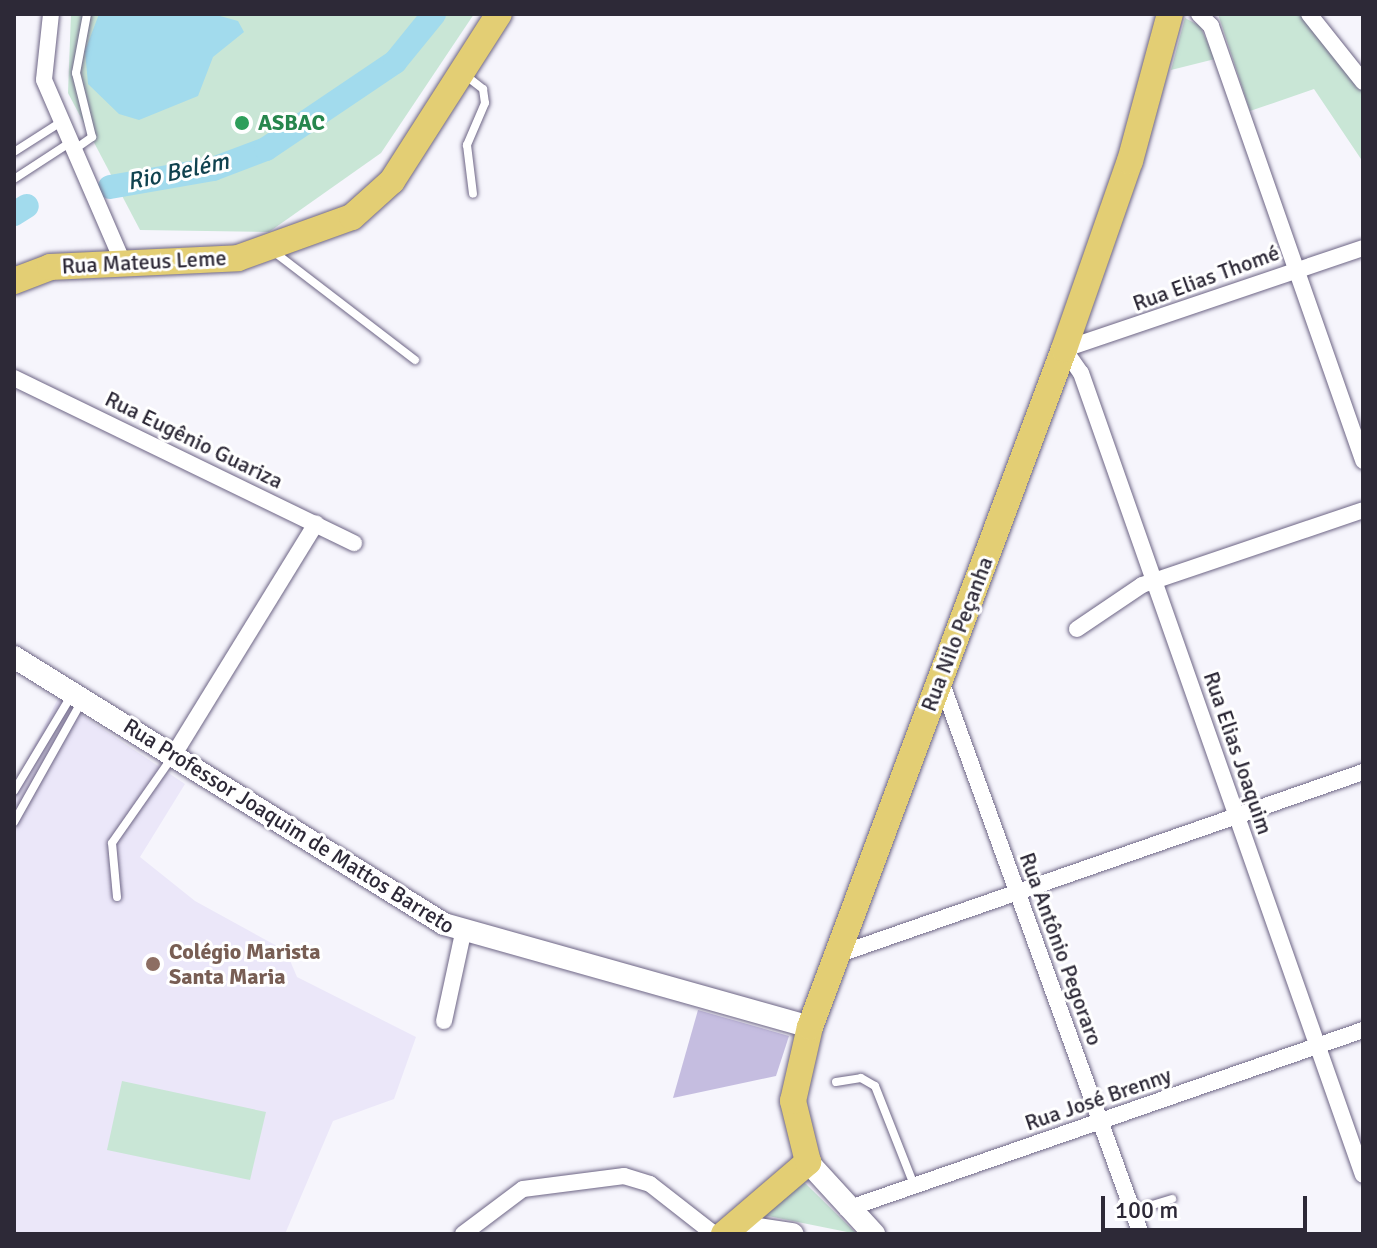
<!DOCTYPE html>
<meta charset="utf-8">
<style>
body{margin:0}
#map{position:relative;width:1377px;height:1248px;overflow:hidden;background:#f6f5fc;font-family:Signika,sans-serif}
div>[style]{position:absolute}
.built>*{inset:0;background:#ebe7f9}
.green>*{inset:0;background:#c9e6d6}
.water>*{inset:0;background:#a2dbed}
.river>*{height:24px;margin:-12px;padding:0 12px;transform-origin:12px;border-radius:12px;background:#a2dbed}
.building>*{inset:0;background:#c5bde0}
.roads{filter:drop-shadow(0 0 2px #6d6585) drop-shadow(0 0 2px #6d6585)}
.lane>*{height:8px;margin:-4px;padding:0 4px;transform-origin:4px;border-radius:4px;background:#fff}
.street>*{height:16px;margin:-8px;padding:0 8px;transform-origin:8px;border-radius:8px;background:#fff}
.secondary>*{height:22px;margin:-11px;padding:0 11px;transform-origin:11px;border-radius:11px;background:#fff}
.primary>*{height:26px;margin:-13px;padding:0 13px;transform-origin:13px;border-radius:13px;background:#e3ce74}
.dots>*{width:22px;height:22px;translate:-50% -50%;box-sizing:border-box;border:4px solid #fff;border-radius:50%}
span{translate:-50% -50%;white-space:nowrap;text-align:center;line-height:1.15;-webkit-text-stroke:6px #fff;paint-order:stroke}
.leisure-label{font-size:22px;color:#27864d;font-weight:700}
.left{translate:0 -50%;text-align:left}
.street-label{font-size:22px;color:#2d2937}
.education-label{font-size:22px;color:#785e54;font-weight:700}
.water-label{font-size:24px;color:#10424f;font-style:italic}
.frame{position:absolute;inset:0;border:16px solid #2d2937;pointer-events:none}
.scale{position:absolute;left:1101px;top:1196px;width:206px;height:36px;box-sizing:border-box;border:4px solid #2d2937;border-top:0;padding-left:10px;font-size:24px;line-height:28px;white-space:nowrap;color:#2d2937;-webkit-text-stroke:6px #fff;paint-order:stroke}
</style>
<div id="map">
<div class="built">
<i style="clip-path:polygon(58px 699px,185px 784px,140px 857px,195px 901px,286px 951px,297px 977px,416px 1037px,394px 1099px,333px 1121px,285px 1234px,14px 1234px,14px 785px)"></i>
</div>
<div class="green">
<i style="clip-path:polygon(71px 14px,474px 14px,381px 153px,269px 232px,140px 230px,68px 93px)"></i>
<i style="clip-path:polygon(1218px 14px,1301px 14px,1363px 92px,1363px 162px,1314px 89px,1250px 111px)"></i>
<i style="clip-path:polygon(1185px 18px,1200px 26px,1215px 59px,1171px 70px)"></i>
<i style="clip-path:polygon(122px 1081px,266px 1112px,250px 1180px,107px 1150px)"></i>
<i style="clip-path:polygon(804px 1182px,857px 1234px,758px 1214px)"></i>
</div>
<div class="water">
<i style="clip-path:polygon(99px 14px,213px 14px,238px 21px,244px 32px,213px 57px,198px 96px,139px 120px,119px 114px,88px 84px,85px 51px)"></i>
</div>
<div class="river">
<i style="left:110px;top:187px;width:105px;rotate:-9.9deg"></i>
<i style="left:213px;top:169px;width:57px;rotate:-20.7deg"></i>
<i style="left:266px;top:149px;width:156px;rotate:-34deg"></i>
<i style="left:395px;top:62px;width:62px;rotate:-50.9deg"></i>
<i style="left:14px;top:214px;width:15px;rotate:-32deg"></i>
</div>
<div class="building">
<i style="clip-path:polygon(698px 1010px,789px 1036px,776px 1076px,673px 1098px)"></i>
</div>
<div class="roads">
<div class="lane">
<i style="left:465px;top:75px;width:23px;rotate:38deg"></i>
<i style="left:483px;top:89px;width:14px;rotate:82deg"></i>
<i style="left:485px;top:103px;width:46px;rotate:113.2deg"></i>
<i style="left:467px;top:145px;width:49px;rotate:83deg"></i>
<i style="left:75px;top:149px;width:21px;rotate:-35deg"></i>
<i style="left:92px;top:137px;width:66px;rotate:-104deg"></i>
<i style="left:76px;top:73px;width:60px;rotate:-79.4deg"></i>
<i style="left:14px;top:152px;width:56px;rotate:-32.6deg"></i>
<i style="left:14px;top:179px;width:68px;rotate:-33deg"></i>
<i style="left:273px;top:251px;width:179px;rotate:37.5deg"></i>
<i style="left:14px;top:791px;width:111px;rotate:-59deg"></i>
<i style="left:14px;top:822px;width:139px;rotate:-60.7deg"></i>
<i style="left:117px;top:897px;width:54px;rotate:-95.3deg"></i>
<i style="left:112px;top:843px;width:106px;rotate:-55deg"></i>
<i style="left:836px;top:1082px;width:25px;rotate:-9deg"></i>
<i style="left:861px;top:1078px;width:16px;rotate:30deg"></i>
<i style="left:875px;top:1086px;width:106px;rotate:68.5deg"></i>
<i style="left:1133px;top:1211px;width:41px;rotate:-17.1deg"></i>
</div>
<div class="street">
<i style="left:51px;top:14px;width:66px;rotate:96.1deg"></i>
<i style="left:44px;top:80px;width:204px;rotate:66.6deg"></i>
<i style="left:1199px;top:14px;width:17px;rotate:45deg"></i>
<i style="left:1211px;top:26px;width:461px;rotate:70.7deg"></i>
<i style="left:1309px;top:14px;width:87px;rotate:51.5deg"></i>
<i style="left:1363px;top:248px;width:316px;rotate:161.3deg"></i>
<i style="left:1064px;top:349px;width:29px;rotate:55deg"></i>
<i style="left:1081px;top:373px;width:850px;rotate:70.63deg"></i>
<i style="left:14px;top:378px;width:378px;rotate:25.9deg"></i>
<i style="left:1077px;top:629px;width:78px;rotate:-34.1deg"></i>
<i style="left:1142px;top:585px;width:233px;rotate:-18.7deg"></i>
<i style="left:941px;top:681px;width:588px;rotate:70.12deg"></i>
<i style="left:173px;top:756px;width:273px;rotate:-58.4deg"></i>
<i style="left:837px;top:955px;width:557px;rotate:-19.18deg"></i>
<i style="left:444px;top:1021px;width:90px;rotate:-77.8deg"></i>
<i style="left:847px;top:1209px;width:546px;rotate:-19.13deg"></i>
<i style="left:463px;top:1234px;width:75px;rotate:-36.9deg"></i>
<i style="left:523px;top:1189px;width:102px;rotate:-7.3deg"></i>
<i style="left:624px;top:1176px;width:27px;rotate:17deg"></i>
<i style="left:650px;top:1184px;width:81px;rotate:38deg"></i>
</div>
<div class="secondary">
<i style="left:14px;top:657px;width:506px;rotate:31.84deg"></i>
<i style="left:444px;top:924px;width:380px;rotate:15.7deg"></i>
<i style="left:808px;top:1162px;width:98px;rotate:47.5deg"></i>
<i style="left:728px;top:1234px;width:17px;rotate:-24deg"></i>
<i style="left:744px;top:1227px;width:49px;rotate:8.3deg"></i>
</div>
<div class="primary">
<i style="left:14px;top:281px;width:39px;rotate:-21deg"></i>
<i style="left:50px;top:267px;width:188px;rotate:-2.7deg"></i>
<i style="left:238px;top:258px;width:121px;rotate:-19.8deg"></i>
<i style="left:352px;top:217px;width:54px;rotate:-42deg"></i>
<i style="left:392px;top:181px;width:198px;rotate:-57.4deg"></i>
<i style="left:724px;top:1234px;width:111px;rotate:-40.6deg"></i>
<i style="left:808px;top:1162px;width:63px;rotate:-103.8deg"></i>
<i style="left:793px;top:1101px;width:76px;rotate:-77.1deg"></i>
<i style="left:810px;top:1027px;width:724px;rotate:-69.46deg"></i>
<i style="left:1064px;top:349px;width:199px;rotate:-70.7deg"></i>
<i style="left:1130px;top:161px;width:152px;rotate:-74.8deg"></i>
</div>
</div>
<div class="dots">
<i style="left:242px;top:123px;background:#2e9e5b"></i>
<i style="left:153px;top:964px;background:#8d6e63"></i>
</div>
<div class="leisure-label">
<span class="left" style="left:258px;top:123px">ASBAC</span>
</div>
<div class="street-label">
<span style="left:144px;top:262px;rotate:-3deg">Rua Mateus Leme</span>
<span style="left:1206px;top:278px;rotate:-20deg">Rua Elias Thomé</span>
<span style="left:194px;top:440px;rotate:26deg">Rua Eugênio Guariza</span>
<span style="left:957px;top:634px;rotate:-69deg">Rua Nilo Peçanha</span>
<span style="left:1238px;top:753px;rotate:71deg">Rua Elias Joaquim</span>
<span style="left:289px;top:826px;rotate:32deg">Rua Professor Joaquim de Mattos Barreto</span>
<span style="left:1061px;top:949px;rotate:70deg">Rua Antônio Pegoraro</span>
<span style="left:1098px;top:1099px;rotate:-19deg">Rua José Brenny</span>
</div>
<div class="education-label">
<span class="left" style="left:169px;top:964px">Colégio Marista<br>Santa Maria</span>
</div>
<div class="water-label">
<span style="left:178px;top:172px;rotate:-12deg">Rio Belém</span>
</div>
<div class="frame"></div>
<div class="scale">100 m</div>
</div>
